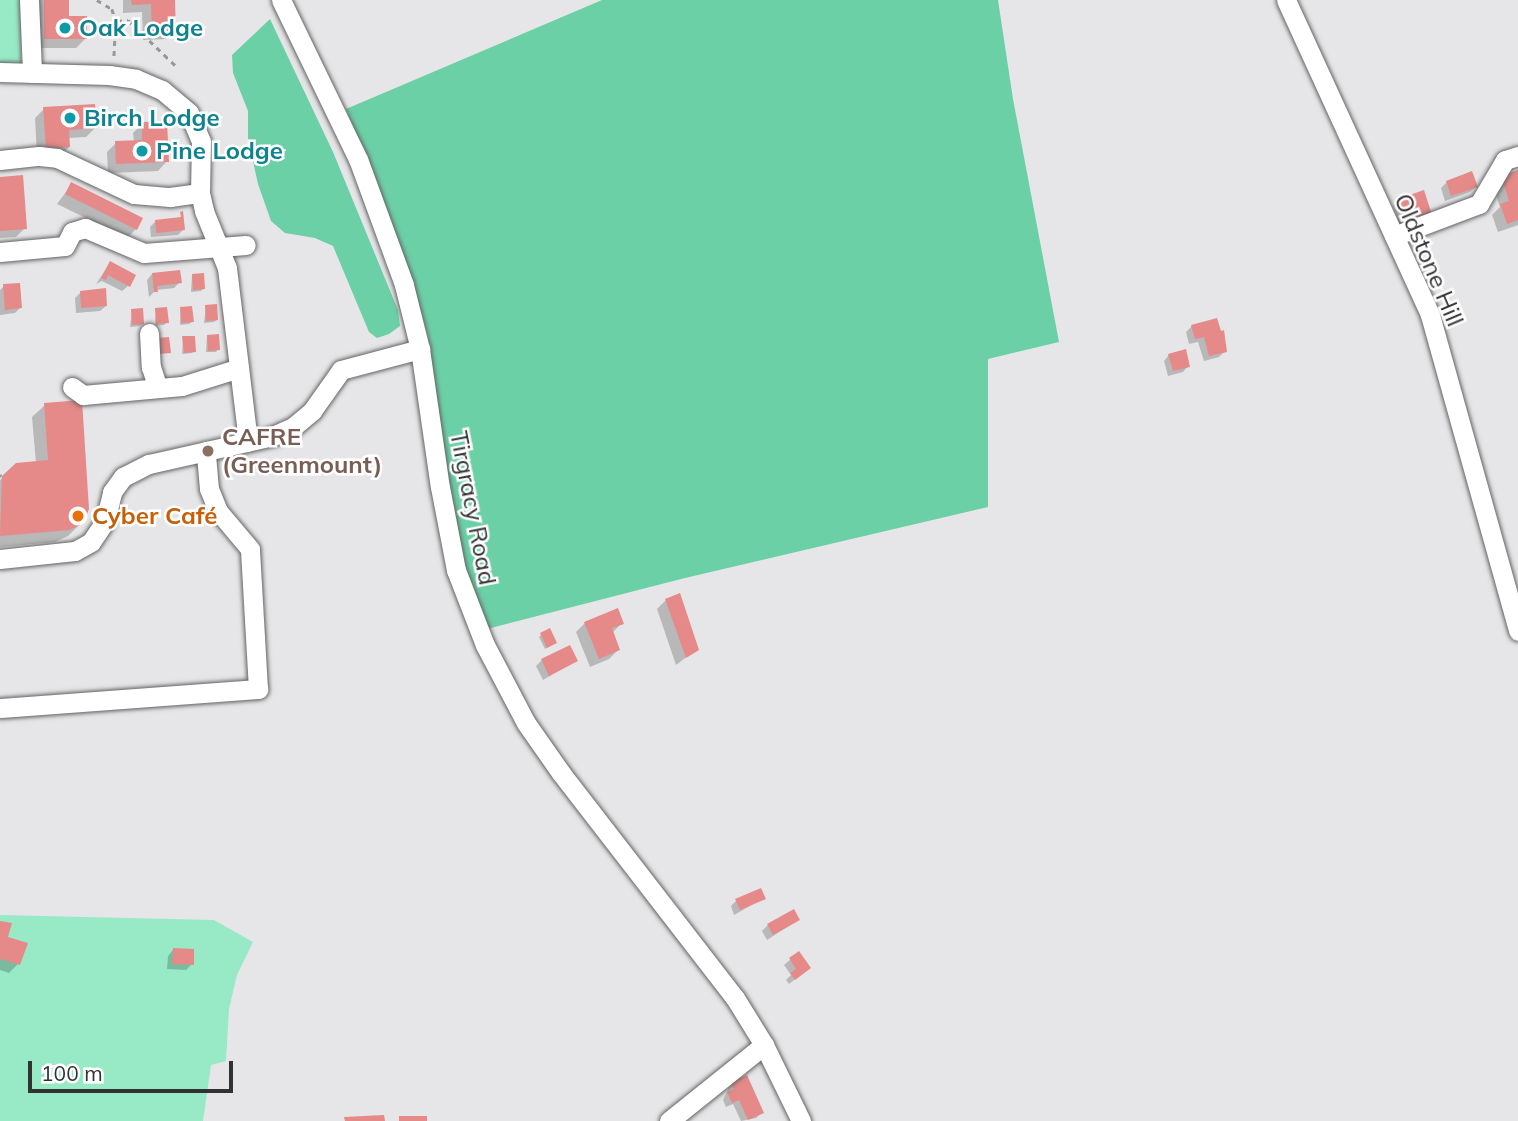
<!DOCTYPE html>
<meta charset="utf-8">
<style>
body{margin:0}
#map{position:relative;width:1518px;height:1121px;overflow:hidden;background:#e6e6e8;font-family:Mulish,sans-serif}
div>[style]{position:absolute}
.green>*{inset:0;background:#98eac6}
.forest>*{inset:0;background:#6cd0a7}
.shadow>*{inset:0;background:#0003}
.building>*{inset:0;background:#e58989}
.path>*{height:2.5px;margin-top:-1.25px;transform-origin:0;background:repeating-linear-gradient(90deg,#989899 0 5px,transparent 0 10px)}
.roads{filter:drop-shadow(0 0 2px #636464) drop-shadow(0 0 2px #636464)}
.minor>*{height:19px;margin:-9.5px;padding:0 9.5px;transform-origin:9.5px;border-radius:9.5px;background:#fff}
.dots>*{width:19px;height:19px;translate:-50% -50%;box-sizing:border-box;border:4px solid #fff;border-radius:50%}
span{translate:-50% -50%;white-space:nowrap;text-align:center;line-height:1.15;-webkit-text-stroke:5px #fff;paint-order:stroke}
.culture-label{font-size:24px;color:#0d838f;font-weight:700}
.left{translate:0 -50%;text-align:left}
.street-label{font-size:24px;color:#323232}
.education-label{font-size:24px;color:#785e54;font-weight:700}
.food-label{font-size:24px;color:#c56008;font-weight:700}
.scale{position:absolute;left:28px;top:1061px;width:205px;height:32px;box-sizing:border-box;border:4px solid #323232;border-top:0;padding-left:9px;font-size:21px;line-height:24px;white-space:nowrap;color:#323232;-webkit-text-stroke:5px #fff;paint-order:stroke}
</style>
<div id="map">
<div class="green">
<i style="clip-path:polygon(0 0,21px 0,21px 63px,0 63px)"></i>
<i style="clip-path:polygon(0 915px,214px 920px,253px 942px,237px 975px,229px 1009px,226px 1061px,211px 1065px,203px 1121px,0 1121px)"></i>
</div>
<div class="forest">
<i style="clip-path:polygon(602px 0,998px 0,1013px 99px,1059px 342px,988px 359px,988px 507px,685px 578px,487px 629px,465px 578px,452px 518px,428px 336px,404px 256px,346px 109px)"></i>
<i style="clip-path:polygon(270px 19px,333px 152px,398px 310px,400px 326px,389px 334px,377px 338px,369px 332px,333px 246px,315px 238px,285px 233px,271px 221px,258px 184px,248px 139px,248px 111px,233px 73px,232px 55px)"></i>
</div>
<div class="shadow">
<i style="clip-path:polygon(35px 0,67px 0,67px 18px,85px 39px,76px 48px,35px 48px)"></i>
<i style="clip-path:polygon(123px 0,173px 0,175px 30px,166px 39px,143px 40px,142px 12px,123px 13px)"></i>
<i style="clip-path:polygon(44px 109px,95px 128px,86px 137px,68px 138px,69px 147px,60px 156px,37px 157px,35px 118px)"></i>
<i style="clip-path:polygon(142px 124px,167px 161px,158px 171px,108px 173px,107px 152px,116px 143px,134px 142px,133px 133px)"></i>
<i style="clip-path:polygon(1518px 172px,1518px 225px,1498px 232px,1492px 215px,1500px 207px,1493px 186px)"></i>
<i style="clip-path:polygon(0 179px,25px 228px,16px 237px,0 238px)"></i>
<i style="clip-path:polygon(1447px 182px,1476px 187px,1470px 192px,1445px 201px,1441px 188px)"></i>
<i style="clip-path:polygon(72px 184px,136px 229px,127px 238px,57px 204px)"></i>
<i style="clip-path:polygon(1399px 200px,1424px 220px,1401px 228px,1393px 206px)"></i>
<i style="clip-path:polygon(156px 221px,184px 229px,178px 235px,151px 237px,150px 227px)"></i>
<i style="clip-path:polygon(110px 263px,128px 286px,122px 291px,102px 281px,96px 284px)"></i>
<i style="clip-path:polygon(152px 274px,180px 282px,174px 288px,156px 290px,149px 297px,147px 280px)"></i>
<i style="clip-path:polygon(192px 276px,203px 289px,201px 291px,191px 292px)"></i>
<i style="clip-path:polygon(4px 286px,20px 308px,15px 313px,0 315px,0 290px)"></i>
<i style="clip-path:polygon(81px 292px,106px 306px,100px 311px,76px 313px,75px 298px)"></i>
<i style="clip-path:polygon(206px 307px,217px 320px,214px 322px,204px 323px)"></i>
<i style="clip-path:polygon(181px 309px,192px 322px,189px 324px,180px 325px)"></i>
<i style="clip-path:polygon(156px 310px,167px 322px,164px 325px,155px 326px)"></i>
<i style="clip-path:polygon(132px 311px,143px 324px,140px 326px,130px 327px)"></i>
<i style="clip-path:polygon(1192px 326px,1225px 351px,1219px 357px,1204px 361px,1198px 342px,1189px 344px,1186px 332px)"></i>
<i style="clip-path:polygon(207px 336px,218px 349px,216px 352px,206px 352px)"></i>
<i style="clip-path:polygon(183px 338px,194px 351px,192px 353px,182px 354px)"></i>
<i style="clip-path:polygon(1169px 355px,1188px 366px,1183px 372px,1168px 376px,1164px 361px)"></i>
<i style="clip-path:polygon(45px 405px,81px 523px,68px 536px,55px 542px,0 547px,0 480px,17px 465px,36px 463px,32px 417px)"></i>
<i style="clip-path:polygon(666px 600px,697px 649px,676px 665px,657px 609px)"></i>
<i style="clip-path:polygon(585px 623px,622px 623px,612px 633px,618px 650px,609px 659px,590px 667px,576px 632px)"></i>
<i style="clip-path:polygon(542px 634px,555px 643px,545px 649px,539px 637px)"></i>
<i style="clip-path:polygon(542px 660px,576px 661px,543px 680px,536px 666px)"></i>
<i style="clip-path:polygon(764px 898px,734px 915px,731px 906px,736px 901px)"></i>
<i style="clip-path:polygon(798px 920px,767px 940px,762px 931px,768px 925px)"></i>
<i style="clip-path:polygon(0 923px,18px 964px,9px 973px,0 970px)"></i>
<i style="clip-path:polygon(173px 950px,192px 964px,186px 970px,167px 969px,168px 956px)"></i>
<i style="clip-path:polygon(798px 953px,809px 968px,789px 984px,786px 980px,791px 975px,784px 965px)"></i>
<i style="clip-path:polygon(731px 1083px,762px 1112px,756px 1118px,741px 1121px,733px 1104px,726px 1107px,723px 1100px)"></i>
</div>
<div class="building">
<i style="clip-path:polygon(44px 0,69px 0,69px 16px,87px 16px,87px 39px,44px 39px)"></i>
<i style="clip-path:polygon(131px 0,175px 0,176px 31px,152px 32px,151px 4px,132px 5px)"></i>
<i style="clip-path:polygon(95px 104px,97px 128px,69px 130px,70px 147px,46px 149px,43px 107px)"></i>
<i style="clip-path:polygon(167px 121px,169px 162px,116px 164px,115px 141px,142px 140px,142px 122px)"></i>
<i style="clip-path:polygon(1518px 170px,1518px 220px,1507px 224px,1500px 204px,1509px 201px,1501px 176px)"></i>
<i style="clip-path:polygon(1472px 171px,1478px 187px,1451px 196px,1446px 181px)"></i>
<i style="clip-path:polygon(23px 175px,27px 229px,0 231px,0 177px)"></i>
<i style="clip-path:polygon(71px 182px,143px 218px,137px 230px,65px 194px)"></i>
<i style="clip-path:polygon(1424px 190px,1432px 215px,1407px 224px,1398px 199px)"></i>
<i style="clip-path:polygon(183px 211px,185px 230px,156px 233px,155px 220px,181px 217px,180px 212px)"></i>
<i style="clip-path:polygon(110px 261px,136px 275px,130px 287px,108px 275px,106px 280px,101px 278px)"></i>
<i style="clip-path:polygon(180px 270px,182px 283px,157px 286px,158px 292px,154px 292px,152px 273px)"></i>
<i style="clip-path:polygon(204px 273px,205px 289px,193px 290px,192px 274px)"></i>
<i style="clip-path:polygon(20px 283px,22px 308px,5px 310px,3px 284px)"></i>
<i style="clip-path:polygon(106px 288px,107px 306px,81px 308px,80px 291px)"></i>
<i style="clip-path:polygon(217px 304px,218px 320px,206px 321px,205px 305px)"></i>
<i style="clip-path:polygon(192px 306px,194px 322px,181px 323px,180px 307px)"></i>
<i style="clip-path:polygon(167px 307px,169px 323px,156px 324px,155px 308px)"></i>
<i style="clip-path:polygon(143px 308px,144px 324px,132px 325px,131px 309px)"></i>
<i style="clip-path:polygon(1217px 318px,1221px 331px,1224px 330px,1227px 352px,1209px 356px,1204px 337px,1195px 339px,1191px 325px)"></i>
<i style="clip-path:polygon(219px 334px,220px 350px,208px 351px,207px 335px)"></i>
<i style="clip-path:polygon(182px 336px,195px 336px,196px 352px,184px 353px)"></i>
<i style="clip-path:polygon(169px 337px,171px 353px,159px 354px,157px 338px)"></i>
<i style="clip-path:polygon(1186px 349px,1190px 367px,1173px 371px,1168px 354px)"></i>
<i style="clip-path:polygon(82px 400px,89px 509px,83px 524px,69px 530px,0 536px,2px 476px,16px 463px,48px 460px,44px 403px)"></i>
<i style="clip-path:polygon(680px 593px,699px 650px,686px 658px,665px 599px)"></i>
<i style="clip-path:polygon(618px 608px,624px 624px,612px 628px,620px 650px,599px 659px,584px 622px)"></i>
<i style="clip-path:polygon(550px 628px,557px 643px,547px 648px,540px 633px)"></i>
<i style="clip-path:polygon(570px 645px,578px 661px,549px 676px,541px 659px)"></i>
<i style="clip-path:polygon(761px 888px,766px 899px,740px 910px,735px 899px)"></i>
<i style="clip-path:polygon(794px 909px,800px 920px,773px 935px,767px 924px)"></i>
<i style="clip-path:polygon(0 921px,12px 923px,8px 937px,28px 943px,20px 965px,0 959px)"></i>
<i style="clip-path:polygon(173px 948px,194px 949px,194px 965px,172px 964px)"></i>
<i style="clip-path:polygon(799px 951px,811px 968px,795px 980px,790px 973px,796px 969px,789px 958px)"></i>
<i style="clip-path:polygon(747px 1075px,764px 1113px,748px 1120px,739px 1100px,732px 1103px,727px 1092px,734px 1089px,730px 1082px)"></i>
<i style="clip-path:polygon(384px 1115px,385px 1121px,345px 1121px,344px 1117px)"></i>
<i style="clip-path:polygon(399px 1116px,427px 1116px,427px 1121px,399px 1121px)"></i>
</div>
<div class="path">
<i style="left:97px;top:0;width:17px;rotate:31deg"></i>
<i style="left:112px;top:9px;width:13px;rotate:72deg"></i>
<i style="left:116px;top:21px;width:37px;rotate:93deg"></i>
<i style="left:117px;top:21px;width:11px;rotate:-5deg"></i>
<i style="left:128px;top:20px;width:69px;rotate:43.8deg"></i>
<i style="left:0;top:475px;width:2px;rotate:27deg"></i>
</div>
<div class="roads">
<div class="minor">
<i style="left:29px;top:0;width:73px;rotate:87.6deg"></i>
<i style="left:281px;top:0;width:177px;rotate:64.2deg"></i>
<i style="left:358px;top:159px;width:134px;rotate:69.9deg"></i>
<i style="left:404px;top:285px;width:66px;rotate:76deg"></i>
<i style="left:420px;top:349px;width:139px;rotate:81.8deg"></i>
<i style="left:440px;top:487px;width:85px;rotate:79.1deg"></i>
<i style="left:456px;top:570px;width:80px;rotate:68.9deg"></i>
<i style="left:485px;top:645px;width:88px;rotate:62.3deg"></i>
<i style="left:526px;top:723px;width:61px;rotate:55deg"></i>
<i style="left:561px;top:773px;width:284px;rotate:52.3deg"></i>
<i style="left:735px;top:998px;width:55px;rotate:58.3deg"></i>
<i style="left:764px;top:1045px;width:85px;rotate:64deg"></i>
<i style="left:1286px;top:0;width:346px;rotate:65.4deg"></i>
<i style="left:1430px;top:315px;width:328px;rotate:74.4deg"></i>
<i style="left:0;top:72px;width:109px;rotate:1.6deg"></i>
<i style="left:109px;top:75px;width:27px;rotate:8deg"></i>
<i style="left:136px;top:79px;width:28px;rotate:23deg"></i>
<i style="left:162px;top:90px;width:35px;rotate:40deg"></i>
<i style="left:189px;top:113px;width:30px;rotate:67deg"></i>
<i style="left:201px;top:141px;width:52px;rotate:91.1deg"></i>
<i style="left:200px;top:193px;width:18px;rotate:77deg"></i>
<i style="left:204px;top:211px;width:61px;rotate:68deg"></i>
<i style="left:227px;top:268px;width:175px;rotate:83.1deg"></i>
<i style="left:0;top:160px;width:39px;rotate:-6deg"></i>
<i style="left:39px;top:156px;width:18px;rotate:6deg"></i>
<i style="left:57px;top:158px;width:85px;rotate:25.1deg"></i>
<i style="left:134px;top:194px;width:36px;rotate:5deg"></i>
<i style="left:170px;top:197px;width:30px;rotate:-8deg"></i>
<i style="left:1394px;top:236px;width:91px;rotate:-20.6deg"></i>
<i style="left:1479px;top:204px;width:51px;rotate:-59.4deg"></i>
<i style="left:1505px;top:160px;width:14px;rotate:-17deg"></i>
<i style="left:0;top:252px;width:65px;rotate:-5.3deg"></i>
<i style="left:65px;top:246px;width:16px;rotate:-63deg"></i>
<i style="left:72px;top:232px;width:14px;rotate:-17deg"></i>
<i style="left:85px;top:228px;width:64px;rotate:23deg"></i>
<i style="left:144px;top:253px;width:102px;rotate:-4.5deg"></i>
<i style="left:149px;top:333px;width:34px;rotate:87deg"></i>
<i style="left:151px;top:367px;width:22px;rotate:72deg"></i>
<i style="left:72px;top:387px;width:14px;rotate:36deg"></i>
<i style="left:83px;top:395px;width:99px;rotate:-5.2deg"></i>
<i style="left:182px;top:386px;width:60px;rotate:-17.5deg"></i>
<i style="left:0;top:559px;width:75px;rotate:-6.1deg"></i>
<i style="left:75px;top:551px;width:18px;rotate:-29deg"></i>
<i style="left:91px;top:542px;width:25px;rotate:-56deg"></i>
<i style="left:105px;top:521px;width:30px;rotate:-76deg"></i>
<i style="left:112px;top:492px;width:19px;rotate:-54deg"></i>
<i style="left:123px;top:477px;width:29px;rotate:-27deg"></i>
<i style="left:149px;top:464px;width:127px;rotate:-12.7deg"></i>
<i style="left:273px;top:436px;width:22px;rotate:-24deg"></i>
<i style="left:293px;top:427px;width:25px;rotate:-40deg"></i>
<i style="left:312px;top:411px;width:50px;rotate:-54.7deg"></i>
<i style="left:341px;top:370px;width:82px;rotate:-14.9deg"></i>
<i style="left:0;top:708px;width:259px;rotate:-4.2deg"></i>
<i style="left:258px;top:689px;width:140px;rotate:-93.3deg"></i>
<i style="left:250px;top:549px;width:50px;rotate:-130.1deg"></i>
<i style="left:218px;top:511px;width:24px;rotate:-112deg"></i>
<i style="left:209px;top:489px;width:37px;rotate:-95deg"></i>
<i style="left:669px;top:1121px;width:122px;rotate:-38.7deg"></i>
</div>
</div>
<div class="dots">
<i style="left:65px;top:28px;background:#0f9aa8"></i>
<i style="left:70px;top:118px;background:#0f9aa8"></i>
<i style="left:142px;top:151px;background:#0f9aa8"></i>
<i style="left:208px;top:451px;background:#8d6e63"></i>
<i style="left:78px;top:516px;background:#e8710a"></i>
</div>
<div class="culture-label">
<span class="left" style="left:79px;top:28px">Oak Lodge</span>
<span class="left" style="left:84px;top:118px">Birch Lodge</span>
<span class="left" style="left:156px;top:151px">Pine Lodge</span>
</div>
<div class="street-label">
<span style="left:1429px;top:260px;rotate:67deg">Oldstone Hill</span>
<span style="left:473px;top:508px;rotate:79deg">Tirgracy Road</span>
</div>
<div class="education-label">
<span class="left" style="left:222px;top:451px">CAFRE<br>(Greenmount)</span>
</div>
<div class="food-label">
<span class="left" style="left:92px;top:516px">Cyber Café</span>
</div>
<div class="scale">100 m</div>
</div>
